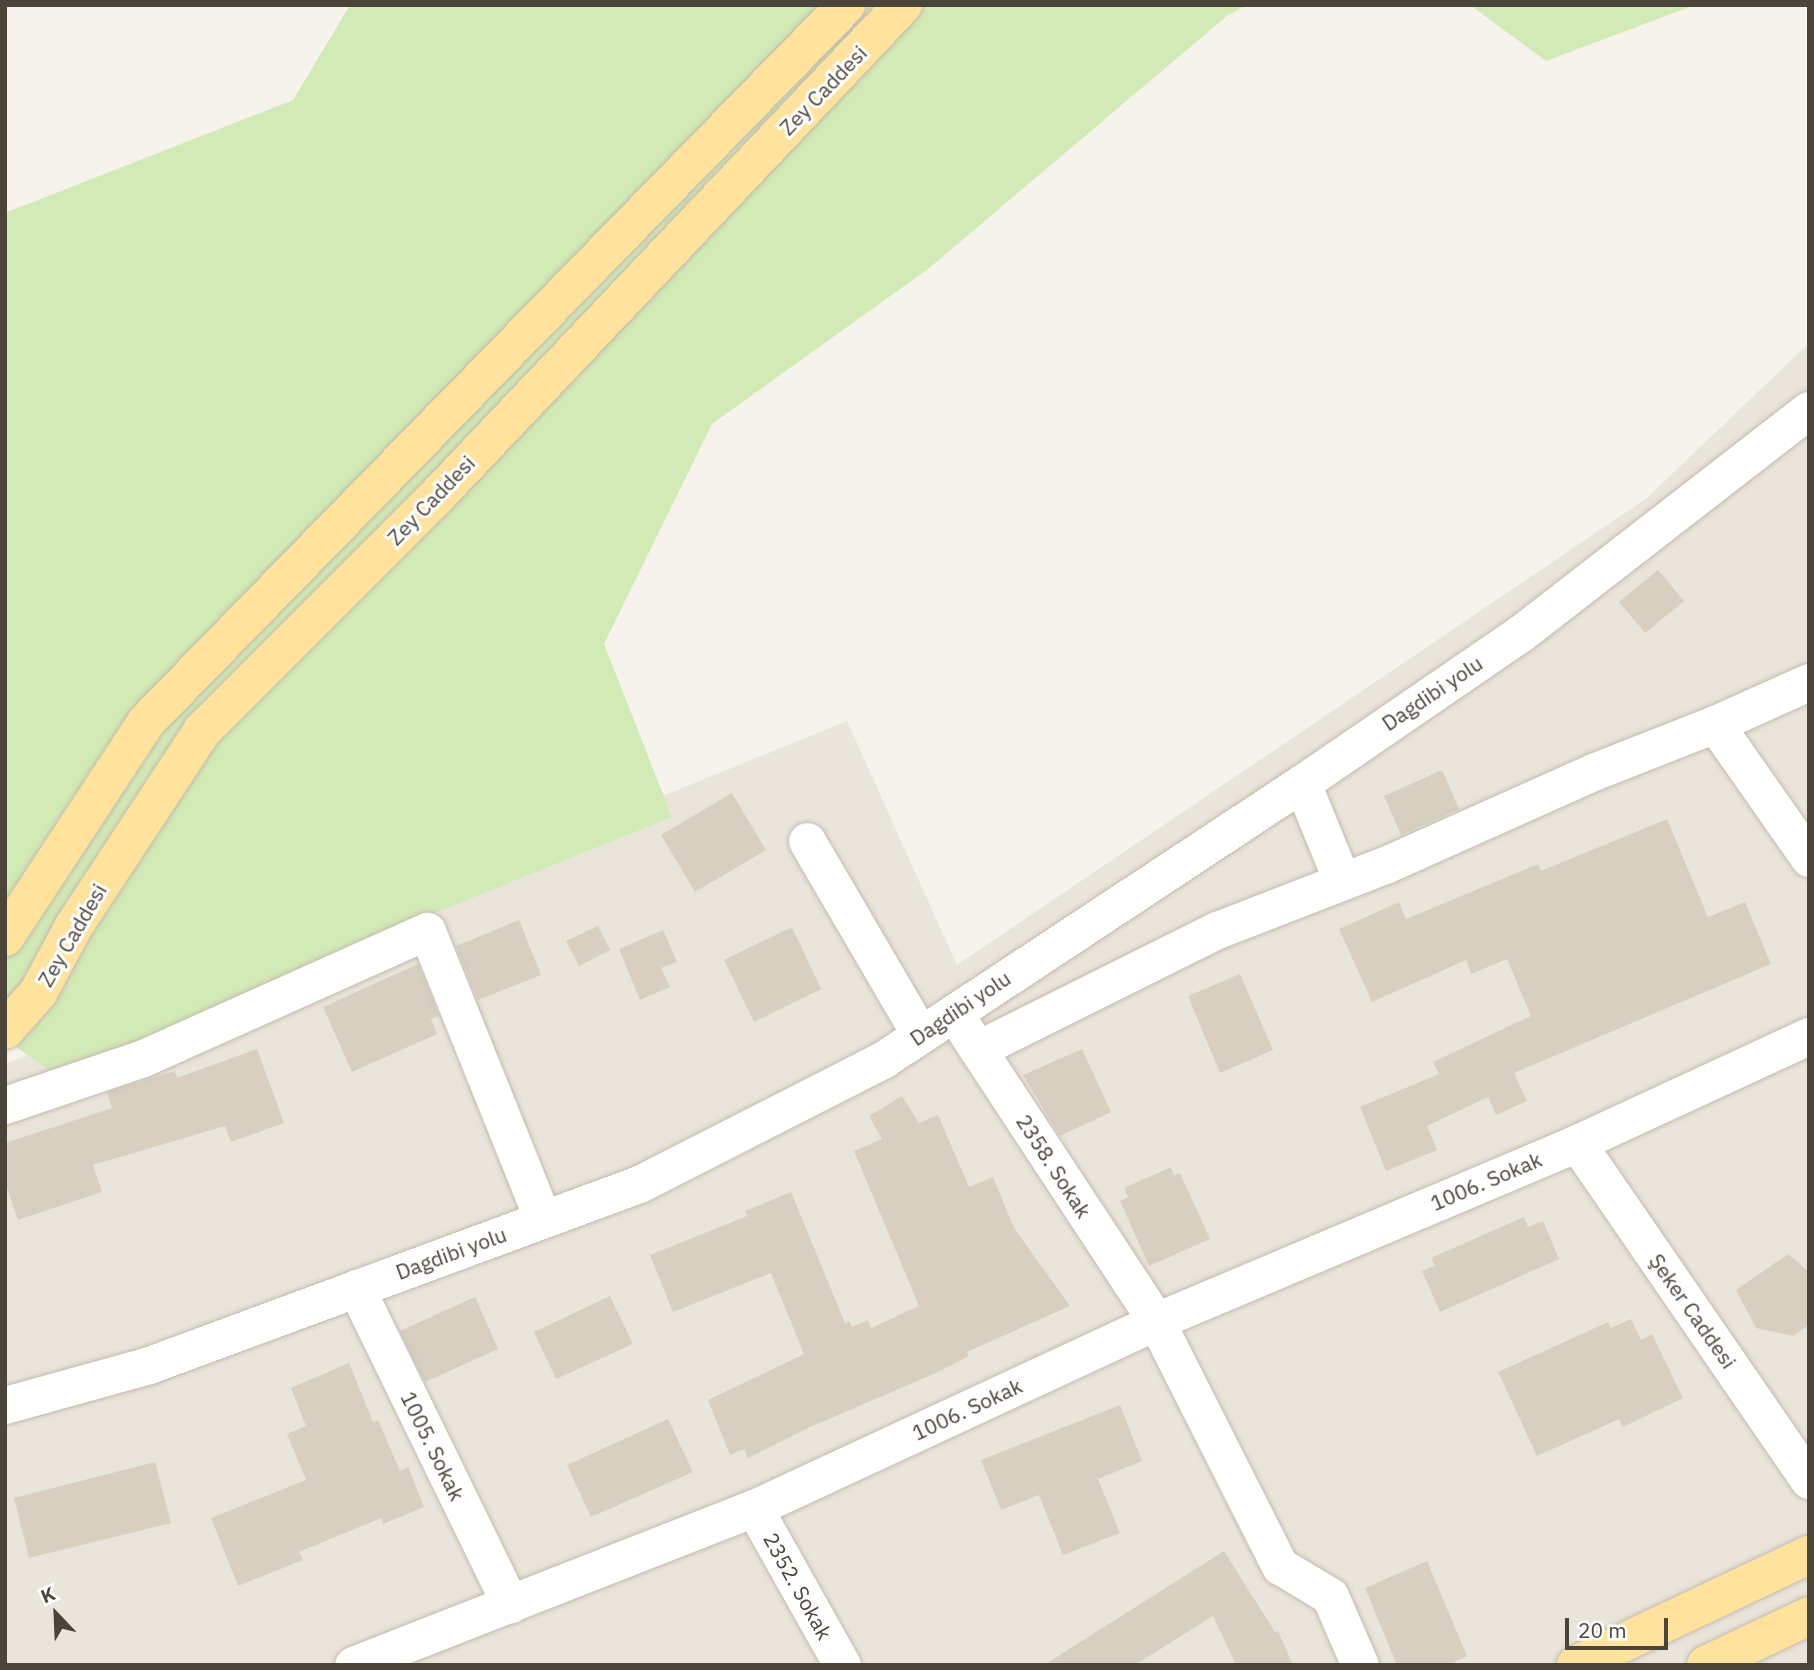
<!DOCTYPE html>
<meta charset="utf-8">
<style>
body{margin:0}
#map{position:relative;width:1814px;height:1670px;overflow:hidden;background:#f6f3ec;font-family:"IBM Plex Sans",sans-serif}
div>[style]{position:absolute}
.residential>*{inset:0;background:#eae5da}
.green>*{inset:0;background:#d2eab5}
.building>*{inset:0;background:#d8cfc1}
.roads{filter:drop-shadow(0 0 2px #c2bbae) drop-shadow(0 0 2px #c2bbae)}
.minor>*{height:37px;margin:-18.5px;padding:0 18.5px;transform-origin:18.5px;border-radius:18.5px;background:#fff}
.major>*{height:38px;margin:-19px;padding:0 19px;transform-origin:19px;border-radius:19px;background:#ffe39c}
span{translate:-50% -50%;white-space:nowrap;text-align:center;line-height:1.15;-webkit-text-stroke:6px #fff;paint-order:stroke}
.street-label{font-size:21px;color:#4b4439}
.frame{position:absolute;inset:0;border:7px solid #4b4439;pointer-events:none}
.north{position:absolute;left:21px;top:1579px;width:70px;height:70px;-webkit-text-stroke:5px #fff;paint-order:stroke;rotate:337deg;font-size:19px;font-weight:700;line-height:28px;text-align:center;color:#4b4439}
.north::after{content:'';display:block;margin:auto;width:24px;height:32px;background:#4b4439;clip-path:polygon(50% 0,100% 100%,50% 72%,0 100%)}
.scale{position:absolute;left:1565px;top:1618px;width:103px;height:32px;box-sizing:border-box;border:4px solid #4b4439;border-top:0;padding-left:9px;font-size:21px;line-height:24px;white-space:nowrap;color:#4b4439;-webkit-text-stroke:5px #fff;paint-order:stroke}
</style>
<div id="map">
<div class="residential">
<i style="clip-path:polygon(1809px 343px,1809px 1665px,5px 1665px,5px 1064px,847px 721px,957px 965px,1647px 498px)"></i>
</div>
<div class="green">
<i style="clip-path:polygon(350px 5px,1247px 5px,1228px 15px,928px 269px,712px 424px,604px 644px,672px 817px,360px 943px,63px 1080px,5px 1039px,5px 213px,293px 100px)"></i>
<i style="clip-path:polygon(1470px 5px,1695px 5px,1546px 61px)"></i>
</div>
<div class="building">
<i style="clip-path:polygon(1658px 570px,1684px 601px,1645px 633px,1619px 602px)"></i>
<i style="clip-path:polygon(1442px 770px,1459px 809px,1401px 835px,1384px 796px)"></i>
<i style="clip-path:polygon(732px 793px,766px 850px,695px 892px,661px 835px)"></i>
<i style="clip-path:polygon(1667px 819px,1708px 917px,1745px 902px,1771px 964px,1514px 1073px,1527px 1101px,1496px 1115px,1488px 1097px,1427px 1126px,1437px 1150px,1386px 1171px,1360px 1107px,1439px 1074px,1433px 1062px,1531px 1016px,1507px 959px,1471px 974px,1466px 960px,1372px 1002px,1339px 929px,1399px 902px,1406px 919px,1538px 864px,1541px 871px)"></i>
<i style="clip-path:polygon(519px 920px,541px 975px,478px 1000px,456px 946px)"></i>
<i style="clip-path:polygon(598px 926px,610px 950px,579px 966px,566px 941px)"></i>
<i style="clip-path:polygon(792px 927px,821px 989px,754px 1022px,724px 960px)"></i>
<i style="clip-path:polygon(663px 930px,677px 962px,661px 968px,670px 987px,640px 1000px,619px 949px)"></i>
<i style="clip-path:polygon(418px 964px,439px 1016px,431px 1019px,437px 1034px,352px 1072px,323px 1007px)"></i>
<i style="clip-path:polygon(1240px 974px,1273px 1050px,1220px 1073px,1188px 996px)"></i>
<i style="clip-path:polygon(257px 1049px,284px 1123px,231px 1142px,225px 1126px,93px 1165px,102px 1192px,18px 1220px,5px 1182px,5px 1143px,112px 1108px,107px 1092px,175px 1071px,177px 1078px)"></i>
<i style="clip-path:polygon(1082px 1049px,1111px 1112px,1060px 1136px,1023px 1075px)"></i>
<i style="clip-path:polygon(902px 1096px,919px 1123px,938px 1115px,969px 1187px,993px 1177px,1014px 1228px,1070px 1306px,967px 1352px,969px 1356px,938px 1372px,808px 1428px,748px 1458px,744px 1449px,730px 1455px,708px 1400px,804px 1354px,771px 1273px,673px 1312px,650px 1255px,747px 1216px,745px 1211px,791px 1192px,845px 1323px,849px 1321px,852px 1327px,868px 1320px,871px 1328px,919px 1306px,854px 1151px,882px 1139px,869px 1116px)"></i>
<i style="clip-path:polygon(1171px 1167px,1174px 1175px,1180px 1173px,1210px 1239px,1149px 1266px,1120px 1201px,1128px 1197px,1124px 1188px)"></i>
<i style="clip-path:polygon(1524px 1217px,1528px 1227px,1543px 1221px,1559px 1259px,1440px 1312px,1422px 1271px,1435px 1266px,1431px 1258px)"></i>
<i style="clip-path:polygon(1788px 1254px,1809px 1272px,1809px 1325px,1793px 1336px,1756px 1328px,1736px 1290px)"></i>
<i style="clip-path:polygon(610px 1296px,633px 1344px,556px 1379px,534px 1332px)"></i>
<i style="clip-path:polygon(475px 1297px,498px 1349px,425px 1382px,400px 1331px)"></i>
<i style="clip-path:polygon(1631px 1319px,1641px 1340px,1652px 1334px,1683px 1398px,1623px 1427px,1619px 1419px,1537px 1456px,1498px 1372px,1608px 1322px,1611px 1328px)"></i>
<i style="clip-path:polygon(349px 1363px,373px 1422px,378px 1420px,400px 1471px,408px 1467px,424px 1507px,383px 1524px,381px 1518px,299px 1552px,303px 1560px,238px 1586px,211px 1518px,306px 1480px,287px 1434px,306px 1426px,291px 1388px)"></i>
<i style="clip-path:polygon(1120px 1405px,1142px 1461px,1098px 1479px,1120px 1533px,1063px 1555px,1039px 1495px,1001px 1510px,981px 1460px)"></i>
<i style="clip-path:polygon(668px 1419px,693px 1472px,591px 1517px,567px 1465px)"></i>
<i style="clip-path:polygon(155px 1462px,171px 1523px,29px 1558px,14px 1498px)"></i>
<i style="clip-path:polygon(1224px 1551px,1275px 1632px,1278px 1631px,1293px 1665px,1236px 1665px,1213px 1616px,1135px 1665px,1044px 1665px)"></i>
<i style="clip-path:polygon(1427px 1561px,1467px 1656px,1448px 1665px,1397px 1665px,1365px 1588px)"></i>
</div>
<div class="roads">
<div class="minor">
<i style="left:1715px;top:724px;width:164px;rotate:55deg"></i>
<i style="left:1302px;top:783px;width:106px;rotate:67.8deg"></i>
<i style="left:807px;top:841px;width:224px;rotate:59.7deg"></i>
<i style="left:965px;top:1030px;width:348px;rotate:56.7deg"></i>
<i style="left:1156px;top:1321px;width:275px;rotate:63.2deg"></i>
<i style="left:1280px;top:1566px;width:58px;rotate:31deg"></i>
<i style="left:1330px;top:1596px;width:75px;rotate:66.5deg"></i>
<i style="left:978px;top:1049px;width:267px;rotate:-26.5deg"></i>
<i style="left:1217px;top:930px;width:180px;rotate:-21.2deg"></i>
<i style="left:1385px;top:865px;width:228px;rotate:-24.1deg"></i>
<i style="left:1593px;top:772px;width:131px;rotate:-21.5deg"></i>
<i style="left:1715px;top:724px;width:103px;rotate:-24.1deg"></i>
<i style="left:5px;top:1105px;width:146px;rotate:-18.8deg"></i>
<i style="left:143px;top:1058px;width:311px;rotate:-24.1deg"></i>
<i style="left:427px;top:931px;width:310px;rotate:68.1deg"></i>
<i style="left:1577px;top:1143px;width:409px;rotate:55.5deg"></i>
<i style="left:356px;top:1288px;width:352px;rotate:64deg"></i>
<i style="left:5px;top:1405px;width:149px;rotate:-15.5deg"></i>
<i style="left:149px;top:1365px;width:522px;rotate:-20.27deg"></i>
<i style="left:639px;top:1184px;width:275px;rotate:-27deg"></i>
<i style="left:884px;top:1059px;width:501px;rotate:-33.44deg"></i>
<i style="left:1302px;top:783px;width:265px;rotate:-34.4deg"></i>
<i style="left:1521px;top:633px;width:364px;rotate:-37.8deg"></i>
<i style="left:754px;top:1508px;width:180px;rotate:60.7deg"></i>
<i style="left:353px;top:1665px;width:431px;rotate:-21.4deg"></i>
<i style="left:754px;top:1508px;width:443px;rotate:-24.9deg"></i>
<i style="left:1156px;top:1321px;width:457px;rotate:-22.9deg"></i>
<i style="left:1577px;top:1143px;width:255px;rotate:-24.8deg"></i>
</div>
<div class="major">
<i style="left:5px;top:937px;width:258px;rotate:-56.7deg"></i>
<i style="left:147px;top:721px;width:1001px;rotate:-45.69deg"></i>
<i style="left:5px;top:1030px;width:50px;rotate:-48.3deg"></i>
<i style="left:38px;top:993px;width:76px;rotate:-61.8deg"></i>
<i style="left:74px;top:926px;width:233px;rotate:-56.7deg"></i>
<i style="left:202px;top:731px;width:332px;rotate:-45deg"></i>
<i style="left:437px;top:496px;width:677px;rotate:-46.5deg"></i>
<i style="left:1576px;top:1665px;width:258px;rotate:-25.3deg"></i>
<i style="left:1706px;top:1665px;width:114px;rotate:-25.4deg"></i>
</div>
</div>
<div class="street-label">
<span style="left:823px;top:90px;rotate:-46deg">Zey Caddesi</span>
<span style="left:431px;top:500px;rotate:-46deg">Zey Caddesi</span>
<span style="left:1432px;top:693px;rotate:-34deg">Dagdibi yolu</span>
<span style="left:72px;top:935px;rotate:-60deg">Zey Caddesi</span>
<span style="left:960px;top:1008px;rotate:-34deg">Dagdibi yolu</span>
<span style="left:1054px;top:1166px;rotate:57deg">2358. Sokak</span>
<span style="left:1486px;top:1181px;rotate:-23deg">1006. Sokak</span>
<span style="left:451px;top:1253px;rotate:-20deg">Dagdibi yolu</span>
<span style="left:1693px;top:1311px;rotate:55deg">Şeker Caddesi</span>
<span style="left:967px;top:1409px;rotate:-25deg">1006. Sokak</span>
<span style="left:433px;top:1446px;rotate:64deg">1005. Sokak</span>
<span style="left:798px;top:1586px;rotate:61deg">2352. Sokak</span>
</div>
<div class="frame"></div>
<div class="north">K</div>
<div class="scale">20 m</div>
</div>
